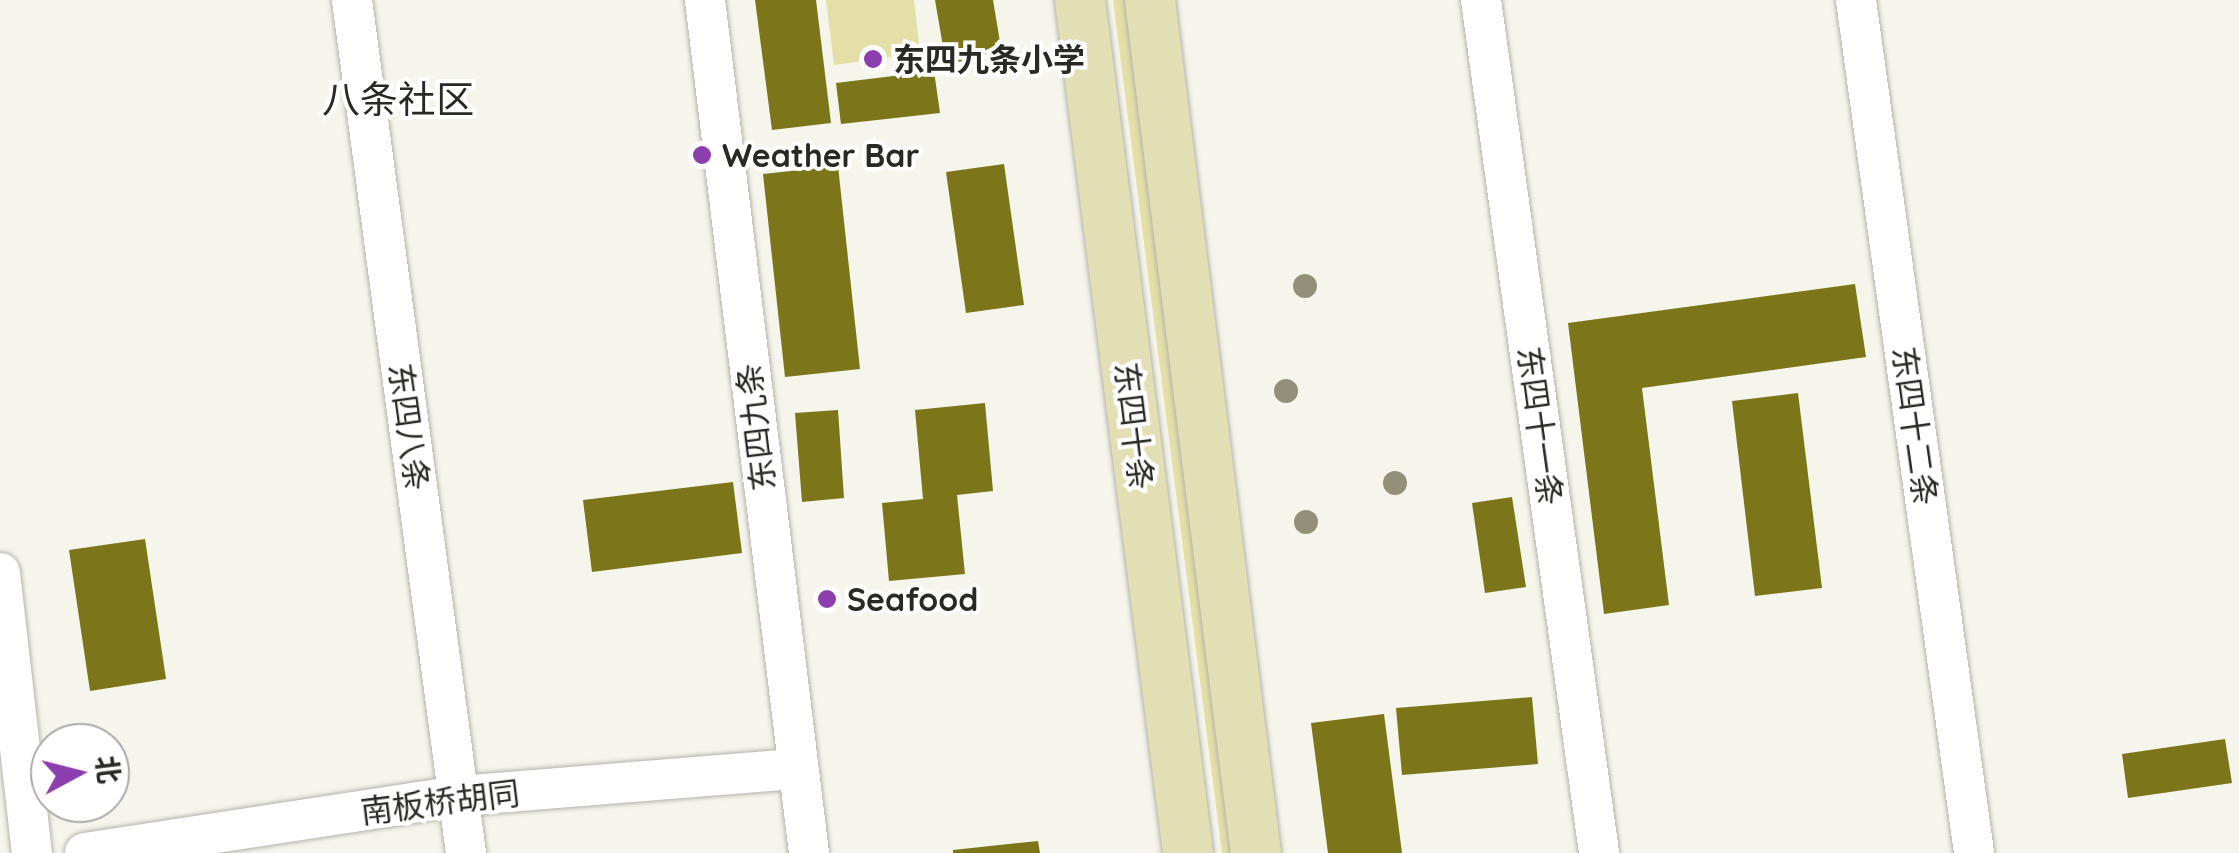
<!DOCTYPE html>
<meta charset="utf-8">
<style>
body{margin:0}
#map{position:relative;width:2239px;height:853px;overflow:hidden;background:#f6f5ec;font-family:Quicksand,"Noto Sans SC",sans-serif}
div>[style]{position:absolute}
.green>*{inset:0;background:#e3dfa6}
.building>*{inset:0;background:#7c751a}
.roads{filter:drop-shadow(0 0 2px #b4b3ab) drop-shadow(0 0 2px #b4b3ab)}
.minor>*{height:40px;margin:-20px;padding:0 20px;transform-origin:20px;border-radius:20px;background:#fff}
.major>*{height:50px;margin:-25px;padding:0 25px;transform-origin:25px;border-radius:25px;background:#e2dfb5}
.trees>*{width:24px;height:24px;margin:-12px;border-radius:50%;background:#929078}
.dots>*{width:28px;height:28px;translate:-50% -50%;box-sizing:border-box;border:5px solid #fff;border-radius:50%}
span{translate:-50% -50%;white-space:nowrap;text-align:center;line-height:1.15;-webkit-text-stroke:8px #fff;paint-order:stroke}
.poi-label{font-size:32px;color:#292926;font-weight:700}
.left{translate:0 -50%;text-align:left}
.street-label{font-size:32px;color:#292926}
.quarter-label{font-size:38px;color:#292926}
.north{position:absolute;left:30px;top:723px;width:100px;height:100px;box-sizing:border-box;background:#fff;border:2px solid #a9a9a8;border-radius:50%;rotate:83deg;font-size:28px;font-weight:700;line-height:40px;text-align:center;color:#292926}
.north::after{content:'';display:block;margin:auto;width:35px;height:45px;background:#8d3eae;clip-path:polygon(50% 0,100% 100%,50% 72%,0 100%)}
</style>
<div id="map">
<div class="green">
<i style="clip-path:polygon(826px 0,914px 0,920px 53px,834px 65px)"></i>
<i style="clip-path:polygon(1113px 0,1127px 0,1235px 853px,1222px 853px)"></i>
</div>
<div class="building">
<i style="clip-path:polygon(755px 0,816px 0,831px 123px,772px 130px)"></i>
<i style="clip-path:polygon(935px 0,993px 0,1002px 54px,946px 64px)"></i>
<i style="clip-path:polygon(934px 71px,940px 113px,841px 124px,836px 83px)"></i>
<i style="clip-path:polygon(1004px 164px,1024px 305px,966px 313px,946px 172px)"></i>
<i style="clip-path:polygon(838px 166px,860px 369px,785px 377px,763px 174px)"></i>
<i style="clip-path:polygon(1855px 284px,1866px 357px,1642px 388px,1669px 605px,1604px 614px,1568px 323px)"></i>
<i style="clip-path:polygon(1798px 393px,1822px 588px,1755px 596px,1732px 401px)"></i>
<i style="clip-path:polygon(985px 403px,993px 491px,957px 495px,965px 574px,889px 581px,882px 503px,923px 499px,915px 410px)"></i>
<i style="clip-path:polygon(838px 410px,844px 498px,802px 502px,795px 413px)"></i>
<i style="clip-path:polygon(733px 482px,742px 553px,592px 572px,583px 500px)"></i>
<i style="clip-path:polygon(1512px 497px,1526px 587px,1485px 593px,1472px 503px)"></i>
<i style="clip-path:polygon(145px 539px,166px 679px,90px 691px,69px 550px)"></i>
<i style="clip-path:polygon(1532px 697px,1538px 764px,1402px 775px,1396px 708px)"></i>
<i style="clip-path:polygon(1384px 714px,1402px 853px,1328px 853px,1311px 723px)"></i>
<i style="clip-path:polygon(2225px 739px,2232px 783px,2128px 798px,2122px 754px)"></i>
<i style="clip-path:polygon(1038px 841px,1040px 853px,953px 853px,953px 850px)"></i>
</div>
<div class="roads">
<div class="minor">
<i style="left:352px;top:0;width:861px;rotate:82.39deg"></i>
<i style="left:705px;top:0;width:859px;rotate:83.05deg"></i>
<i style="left:1481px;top:0;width:861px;rotate:82.12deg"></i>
<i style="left:1856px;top:0;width:861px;rotate:82.12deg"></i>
<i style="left:0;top:573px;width:282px;rotate:83.5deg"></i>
<i style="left:85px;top:853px;width:377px;rotate:-8.7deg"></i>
<i style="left:458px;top:796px;width:339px;rotate:-4.6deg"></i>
</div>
<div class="major">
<i style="left:1080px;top:0;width:860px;rotate:82.78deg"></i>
<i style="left:1150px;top:0;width:860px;rotate:82.92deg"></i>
</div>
</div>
<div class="trees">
<i style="left:1305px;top:286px"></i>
<i style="left:1286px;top:391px"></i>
<i style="left:1395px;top:483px"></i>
<i style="left:1306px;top:522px"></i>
</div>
<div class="dots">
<i style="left:873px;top:59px;background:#8d3eae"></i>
<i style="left:702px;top:155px;background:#8d3eae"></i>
<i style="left:827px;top:599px;background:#8d3eae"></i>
</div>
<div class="poi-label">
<span class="left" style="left:893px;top:59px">东四九条小学</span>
<span class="left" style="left:722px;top:155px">Weather Bar</span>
<span class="left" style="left:847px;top:599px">Seafood</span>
</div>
<div class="street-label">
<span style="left:1134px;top:426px;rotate:83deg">东四十条</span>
<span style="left:1540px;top:426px;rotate:82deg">东四十一条</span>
<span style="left:1915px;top:426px;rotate:82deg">东四十二条</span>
<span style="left:409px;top:427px;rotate:82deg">东四八条</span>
<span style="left:756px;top:427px;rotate:-97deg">东四九条</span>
<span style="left:440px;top:802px;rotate:-7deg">南板桥胡同</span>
</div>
<div class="quarter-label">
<span style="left:398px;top:100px">八条社区</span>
</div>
<div class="north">北</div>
</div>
